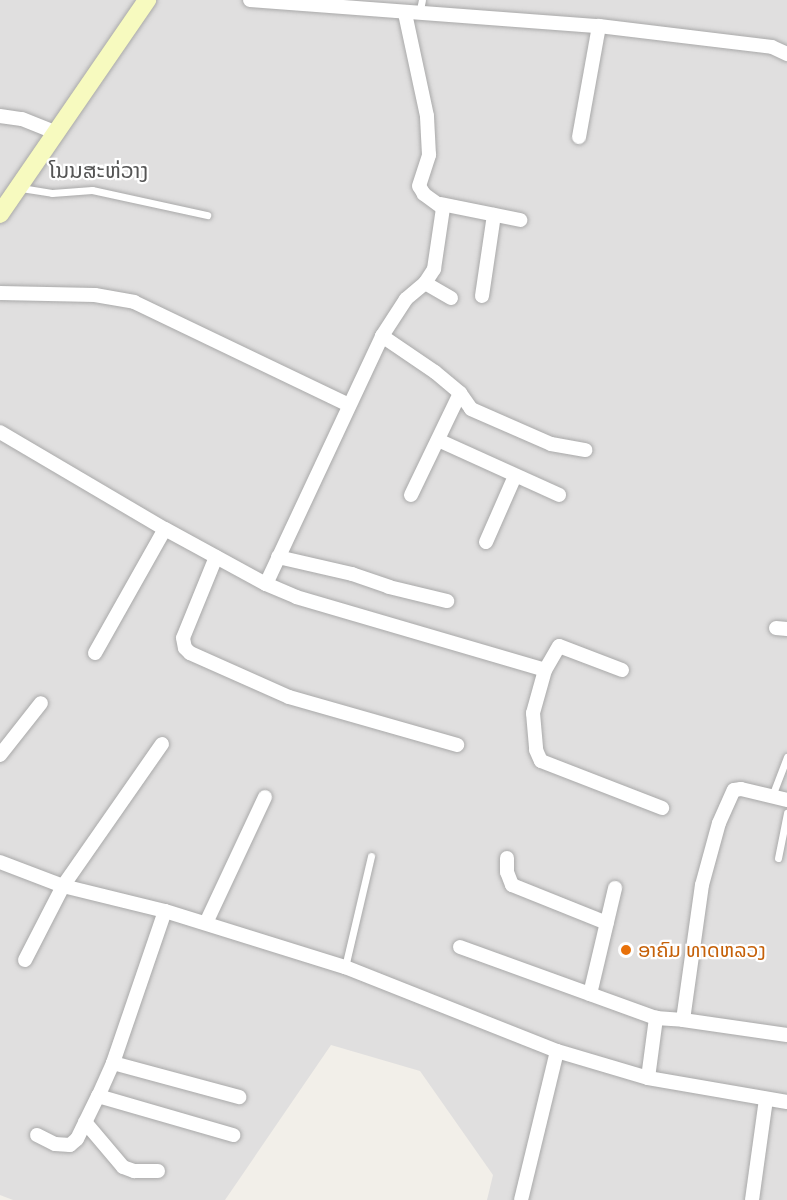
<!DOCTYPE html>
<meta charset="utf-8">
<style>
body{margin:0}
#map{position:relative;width:787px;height:1200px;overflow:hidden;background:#f2efe9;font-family:"Space Grotesk","Noto Sans Lao",sans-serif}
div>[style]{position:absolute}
.residential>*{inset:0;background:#e0dfdf}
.roads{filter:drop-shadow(0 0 2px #a9a9a9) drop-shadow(0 0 2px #a9a9a9)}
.lane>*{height:7px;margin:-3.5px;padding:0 3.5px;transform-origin:3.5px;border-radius:3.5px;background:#fff}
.street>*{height:14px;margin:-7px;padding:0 7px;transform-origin:7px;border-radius:7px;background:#fff}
.secondary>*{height:18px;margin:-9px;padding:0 9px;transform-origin:9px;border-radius:9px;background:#f7fabf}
.dots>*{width:16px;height:16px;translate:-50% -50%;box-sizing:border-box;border:3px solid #fff;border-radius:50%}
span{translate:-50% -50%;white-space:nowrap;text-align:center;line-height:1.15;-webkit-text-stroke:4.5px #fff;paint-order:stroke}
.food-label{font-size:20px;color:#c56008}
.left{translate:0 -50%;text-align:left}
.quarter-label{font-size:22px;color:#555}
</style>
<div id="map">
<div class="residential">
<i style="clip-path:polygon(0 0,787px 0,787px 1200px,487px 1200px,493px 1175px,420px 1071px,331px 1045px,225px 1200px,13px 1200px,0 1195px)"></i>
</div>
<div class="roads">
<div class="lane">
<i style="left:419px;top:14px;width:14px;rotate:-78deg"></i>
<i style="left:21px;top:188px;width:31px;rotate:9deg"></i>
<i style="left:52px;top:193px;width:40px;rotate:-4.3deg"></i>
<i style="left:92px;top:190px;width:118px;rotate:12.3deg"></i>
<i style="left:772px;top:796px;width:42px;rotate:-69deg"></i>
<i style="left:778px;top:858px;width:46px;rotate:-78.7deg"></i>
<i style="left:345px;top:967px;width:114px;rotate:-76.8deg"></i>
</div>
<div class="street">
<i style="left:250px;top:0;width:350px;rotate:4.3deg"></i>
<i style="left:599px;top:26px;width:174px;rotate:6.9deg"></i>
<i style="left:772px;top:47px;width:17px;rotate:25deg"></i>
<i style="left:0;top:116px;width:22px;rotate:8deg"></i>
<i style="left:22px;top:119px;width:35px;rotate:22deg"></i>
<i style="left:579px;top:137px;width:113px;rotate:-79.8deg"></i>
<i style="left:441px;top:204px;width:81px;rotate:11.4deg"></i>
<i style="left:425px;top:283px;width:30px;rotate:30deg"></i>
<i style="left:0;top:293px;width:95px;rotate:1.2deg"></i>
<i style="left:95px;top:295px;width:40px;rotate:10deg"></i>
<i style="left:134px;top:302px;width:238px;rotate:25.6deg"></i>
<i style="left:482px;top:296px;width:82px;rotate:-81.6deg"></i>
<i style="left:382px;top:336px;width:64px;rotate:34.2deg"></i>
<i style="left:435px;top:372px;width:33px;rotate:40deg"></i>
<i style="left:460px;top:393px;width:19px;rotate:55deg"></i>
<i style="left:471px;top:409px;width:87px;rotate:23.6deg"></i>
<i style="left:551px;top:444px;width:35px;rotate:10deg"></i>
<i style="left:0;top:432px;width:191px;rotate:30.5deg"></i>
<i style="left:165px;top:529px;width:115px;rotate:28.6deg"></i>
<i style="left:266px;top:584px;width:33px;rotate:23deg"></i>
<i style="left:296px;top:597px;width:259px;rotate:16.3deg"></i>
<i style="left:438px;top:440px;width:133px;rotate:24.4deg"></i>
<i style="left:411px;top:495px;width:113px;rotate:-64.3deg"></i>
<i style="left:486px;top:542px;width:72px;rotate:-66.3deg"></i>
<i style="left:216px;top:557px;width:87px;rotate:112.2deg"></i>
<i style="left:183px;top:638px;width:10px;rotate:79deg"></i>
<i style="left:185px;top:648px;width:7px;rotate:45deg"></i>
<i style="left:190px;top:653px;width:108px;rotate:24deg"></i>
<i style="left:289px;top:697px;width:175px;rotate:15.9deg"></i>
<i style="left:278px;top:557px;width:76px;rotate:12.9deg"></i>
<i style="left:352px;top:574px;width:39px;rotate:19deg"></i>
<i style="left:389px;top:587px;width:60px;rotate:13.6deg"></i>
<i style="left:266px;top:584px;width:274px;rotate:-64.9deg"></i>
<i style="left:382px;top:336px;width:44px;rotate:-57deg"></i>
<i style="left:406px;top:299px;width:25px;rotate:-40deg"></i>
<i style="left:425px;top:283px;width:17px;rotate:-57deg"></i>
<i style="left:434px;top:269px;width:62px;rotate:-81.6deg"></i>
<i style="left:443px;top:208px;width:24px;rotate:-144deg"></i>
<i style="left:424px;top:194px;width:9px;rotate:-122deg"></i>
<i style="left:419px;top:186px;width:33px;rotate:-72deg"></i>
<i style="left:429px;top:155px;width:39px;rotate:-93deg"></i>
<i style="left:427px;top:116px;width:105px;rotate:-102.1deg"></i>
<i style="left:776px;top:628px;width:11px;rotate:5deg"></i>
<i style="left:95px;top:653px;width:142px;rotate:-60.6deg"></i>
<i style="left:622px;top:670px;width:67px;rotate:-159.1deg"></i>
<i style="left:559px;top:646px;width:28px;rotate:120deg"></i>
<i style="left:545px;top:670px;width:45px;rotate:105.6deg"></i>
<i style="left:533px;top:713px;width:37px;rotate:85deg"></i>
<i style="left:536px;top:750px;width:12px;rotate:66deg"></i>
<i style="left:541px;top:761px;width:130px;rotate:21.2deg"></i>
<i style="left:0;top:755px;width:66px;rotate:-51.7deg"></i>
<i style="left:507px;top:858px;width:14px;rotate:90deg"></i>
<i style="left:507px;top:872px;width:14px;rotate:69deg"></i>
<i style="left:512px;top:885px;width:102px;rotate:21.8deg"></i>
<i style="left:0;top:862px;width:67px;rotate:20.9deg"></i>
<i style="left:63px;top:886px;width:105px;rotate:13.8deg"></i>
<i style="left:165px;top:911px;width:189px;rotate:17.3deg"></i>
<i style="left:345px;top:967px;width:228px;rotate:21.6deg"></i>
<i style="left:557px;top:1051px;width:95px;rotate:16.5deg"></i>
<i style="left:648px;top:1078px;width:141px;rotate:9.8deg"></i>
<i style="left:165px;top:911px;width:161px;rotate:108.9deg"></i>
<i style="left:113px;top:1063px;width:36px;rotate:114deg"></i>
<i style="left:98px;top:1096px;width:141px;rotate:16.1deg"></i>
<i style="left:206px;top:923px;width:139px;rotate:-64.9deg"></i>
<i style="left:460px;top:947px;width:208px;rotate:19.9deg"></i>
<i style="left:656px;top:1018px;width:27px;rotate:4deg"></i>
<i style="left:683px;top:1020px;width:136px;rotate:-82deg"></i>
<i style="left:702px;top:885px;width:64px;rotate:-74.7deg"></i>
<i style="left:719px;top:823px;width:36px;rotate:-66deg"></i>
<i style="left:734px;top:790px;width:7px;rotate:-8deg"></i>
<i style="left:741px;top:789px;width:47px;rotate:13.4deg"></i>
<i style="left:25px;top:960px;width:83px;rotate:-62.8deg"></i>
<i style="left:63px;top:886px;width:173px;rotate:-55.1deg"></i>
<i style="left:590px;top:994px;width:109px;rotate:-76.7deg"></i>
<i style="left:683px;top:1020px;width:105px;rotate:8.2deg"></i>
<i style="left:113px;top:1063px;width:131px;rotate:15.1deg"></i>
<i style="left:648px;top:1078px;width:61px;rotate:-82.4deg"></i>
<i style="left:85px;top:1122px;width:59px;rotate:49.8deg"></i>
<i style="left:123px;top:1167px;width:12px;rotate:20deg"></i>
<i style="left:134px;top:1171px;width:24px"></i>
<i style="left:37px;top:1135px;width:20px;rotate:27deg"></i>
<i style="left:55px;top:1144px;width:15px;rotate:4deg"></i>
<i style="left:70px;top:1145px;width:9px;rotate:-41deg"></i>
<i style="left:77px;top:1139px;width:48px;rotate:-64deg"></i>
<i style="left:521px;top:1200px;width:153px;rotate:-76.4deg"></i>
<i style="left:752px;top:1200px;width:102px;rotate:-82.1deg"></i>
</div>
<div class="secondary">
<i style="left:0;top:214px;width:260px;rotate:-55.5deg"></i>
</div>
</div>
<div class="dots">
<i style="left:626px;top:950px;background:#e8710a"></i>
</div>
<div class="food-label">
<span class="left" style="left:638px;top:950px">ອາຄົມ ທາດຫລວງ</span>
</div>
<div class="quarter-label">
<span style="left:99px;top:171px">ໂນນສະຫ່ວາງ</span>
</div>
</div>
